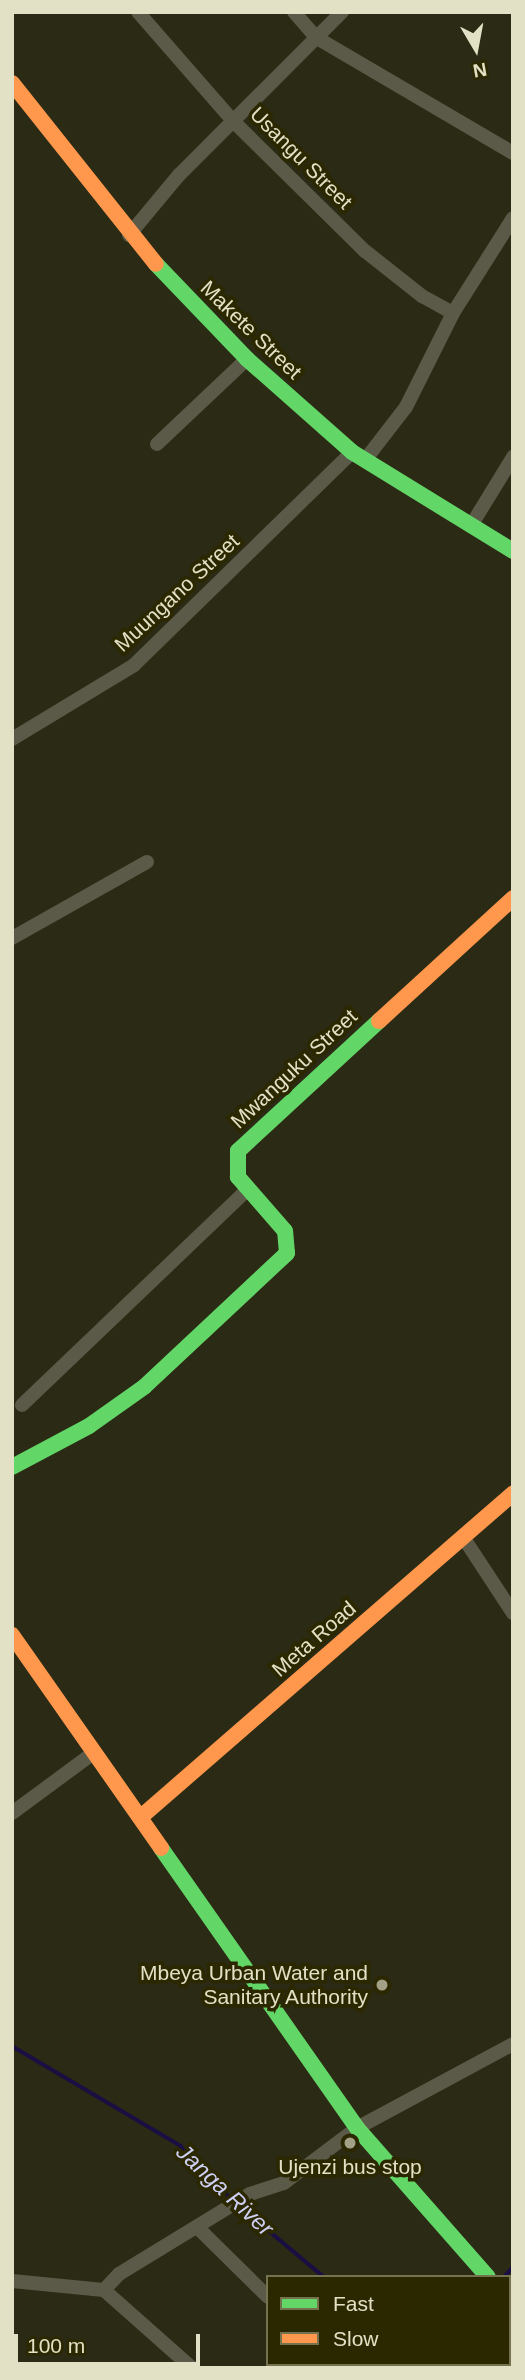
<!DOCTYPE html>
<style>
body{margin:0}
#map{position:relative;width:525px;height:2380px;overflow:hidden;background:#2b2a14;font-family:Helvetica,sans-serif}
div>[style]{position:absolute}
.stream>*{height:3.5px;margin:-1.75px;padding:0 1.75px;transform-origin:1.75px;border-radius:1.75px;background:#1a0f42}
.street>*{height:14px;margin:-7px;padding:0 7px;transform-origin:7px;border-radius:7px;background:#5b5947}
.fast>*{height:16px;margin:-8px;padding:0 8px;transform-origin:8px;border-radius:8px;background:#63d668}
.slow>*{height:16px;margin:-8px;padding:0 8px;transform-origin:8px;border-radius:8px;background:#ff974d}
.dots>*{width:19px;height:19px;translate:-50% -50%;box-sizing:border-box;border:4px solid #2b2800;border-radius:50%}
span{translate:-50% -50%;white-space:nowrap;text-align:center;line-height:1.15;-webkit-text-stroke:7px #2b2800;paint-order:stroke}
.street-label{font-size:21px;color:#e2e0c5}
.poi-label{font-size:21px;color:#e2e0c5}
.right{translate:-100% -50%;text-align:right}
.water-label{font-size:23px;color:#cecff5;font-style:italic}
.frame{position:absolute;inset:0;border:14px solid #e2e0c5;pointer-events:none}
.legend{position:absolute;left:266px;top:2275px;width:245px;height:91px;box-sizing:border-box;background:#2b2800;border:2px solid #74724f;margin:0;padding:9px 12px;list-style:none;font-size:21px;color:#e2e0c5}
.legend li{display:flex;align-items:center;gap:14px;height:35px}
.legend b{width:35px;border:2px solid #74724f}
.north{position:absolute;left:441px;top:14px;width:70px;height:70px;-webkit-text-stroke:5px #2b2800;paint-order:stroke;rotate:170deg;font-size:19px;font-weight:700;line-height:28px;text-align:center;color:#e2e0c5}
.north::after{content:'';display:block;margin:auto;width:24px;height:32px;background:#e2e0c5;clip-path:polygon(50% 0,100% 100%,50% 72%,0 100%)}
.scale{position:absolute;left:14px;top:2334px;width:186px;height:32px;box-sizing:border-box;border:4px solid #e2e0c5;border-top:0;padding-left:9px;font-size:21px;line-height:24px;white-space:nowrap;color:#e2e0c5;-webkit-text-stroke:5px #2b2800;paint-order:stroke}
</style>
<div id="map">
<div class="stream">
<i style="left:12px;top:2046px;width:196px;rotate:30.6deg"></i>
<i style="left:181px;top:2146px;width:74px;rotate:46.6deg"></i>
<i style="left:238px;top:2205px;width:112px;rotate:39.9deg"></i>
<i style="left:504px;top:2277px;width:13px;rotate:-48deg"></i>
<i style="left:428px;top:2364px;width:10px;rotate:24deg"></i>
<i style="left:491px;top:2364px;width:4px;rotate:63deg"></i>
</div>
<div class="street">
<i style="left:138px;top:12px;width:146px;rotate:48.9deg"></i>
<i style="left:234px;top:122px;width:184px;rotate:44.6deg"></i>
<i style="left:365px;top:251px;width:73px;rotate:38.3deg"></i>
<i style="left:422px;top:296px;width:35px;rotate:29deg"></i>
<i style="left:294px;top:12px;width:35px;rotate:49deg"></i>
<i style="left:317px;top:38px;width:227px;rotate:30.4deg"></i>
<i style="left:129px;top:235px;width:78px;rotate:-50.2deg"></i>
<i style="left:179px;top:175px;width:231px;rotate:-45deg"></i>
<i style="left:157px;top:444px;width:124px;rotate:-43.4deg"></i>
<i style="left:365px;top:460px;width:67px;rotate:-52.3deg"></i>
<i style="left:406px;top:407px;width:105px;rotate:-63.4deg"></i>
<i style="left:453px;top:313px;width:112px;rotate:-57.7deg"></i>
<i style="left:472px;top:524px;width:79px;rotate:-58.5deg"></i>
<i style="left:12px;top:739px;width:143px;rotate:-31.2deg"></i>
<i style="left:134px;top:665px;width:305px;rotate:-44.3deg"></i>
<i style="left:12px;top:938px;width:155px;rotate:-29.4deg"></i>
<i style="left:22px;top:1405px;width:313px;rotate:-43.7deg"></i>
<i style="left:463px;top:1537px;width:91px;rotate:56.7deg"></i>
<i style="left:12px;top:1813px;width:99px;rotate:-36.4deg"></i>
<i style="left:198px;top:2228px;width:98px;rotate:44.6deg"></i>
<i style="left:12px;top:2281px;width:92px;rotate:5.6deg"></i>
<i style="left:104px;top:2290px;width:118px;rotate:41.6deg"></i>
<i style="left:104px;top:2290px;width:22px;rotate:-47deg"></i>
<i style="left:119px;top:2274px;width:153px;rotate:-31.4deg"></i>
<i style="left:250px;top:2194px;width:36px;rotate:-18deg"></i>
<i style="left:284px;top:2183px;width:91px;rotate:-37deg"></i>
<i style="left:357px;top:2128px;width:177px;rotate:-28.3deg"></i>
</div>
<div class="fast">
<i style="left:156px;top:264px;width:132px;rotate:46.2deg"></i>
<i style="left:247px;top:359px;width:140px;rotate:41.5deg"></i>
<i style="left:352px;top:452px;width:189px;rotate:31.6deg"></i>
<i style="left:12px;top:1467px;width:87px;rotate:-28deg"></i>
<i style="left:89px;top:1426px;width:67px;rotate:-35.3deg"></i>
<i style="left:144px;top:1387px;width:196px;rotate:-43.1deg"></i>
<i style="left:287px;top:1253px;width:22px;rotate:-95deg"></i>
<i style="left:285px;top:1231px;width:72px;rotate:-131deg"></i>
<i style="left:238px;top:1177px;width:26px;rotate:-90deg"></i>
<i style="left:238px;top:1151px;width:192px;rotate:-42.7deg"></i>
<i style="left:161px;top:1848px;width:342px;rotate:55deg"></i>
<i style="left:357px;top:2128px;width:198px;rotate:48.7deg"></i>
<i style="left:509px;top:2298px;width:5px;rotate:37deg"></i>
</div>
<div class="slow">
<i style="left:12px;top:83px;width:231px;rotate:51.5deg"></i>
<i style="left:379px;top:1021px;width:182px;rotate:-42.5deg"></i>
<i style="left:12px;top:1635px;width:260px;rotate:55deg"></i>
<i style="left:142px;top:1816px;width:492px;rotate:-41deg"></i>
</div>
<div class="dots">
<i style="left:382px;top:1985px;background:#a2a087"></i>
<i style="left:350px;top:2143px;background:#a2a087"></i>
</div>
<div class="street-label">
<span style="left:301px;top:158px;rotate:45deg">Usangu Street</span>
<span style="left:251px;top:330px;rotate:44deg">Makete Street</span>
<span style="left:177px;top:593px;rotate:-43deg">Muungano Street</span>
<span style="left:294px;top:1069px;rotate:-43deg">Mwanguku Street</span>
<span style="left:314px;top:1639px;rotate:-41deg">Meta Road</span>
</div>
<div class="poi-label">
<span class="right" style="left:368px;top:1985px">Mbeya Urban Water and<br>Sanitary Authority</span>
<span style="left:350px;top:2167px">Ujenzi bus stop</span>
</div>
<div class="water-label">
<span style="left:225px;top:2190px;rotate:43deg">Janga River</span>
</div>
<div class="frame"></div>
<ul class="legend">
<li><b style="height:9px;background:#63d668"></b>Fast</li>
<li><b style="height:9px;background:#ff974d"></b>Slow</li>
</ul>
<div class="north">N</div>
<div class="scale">100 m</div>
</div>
